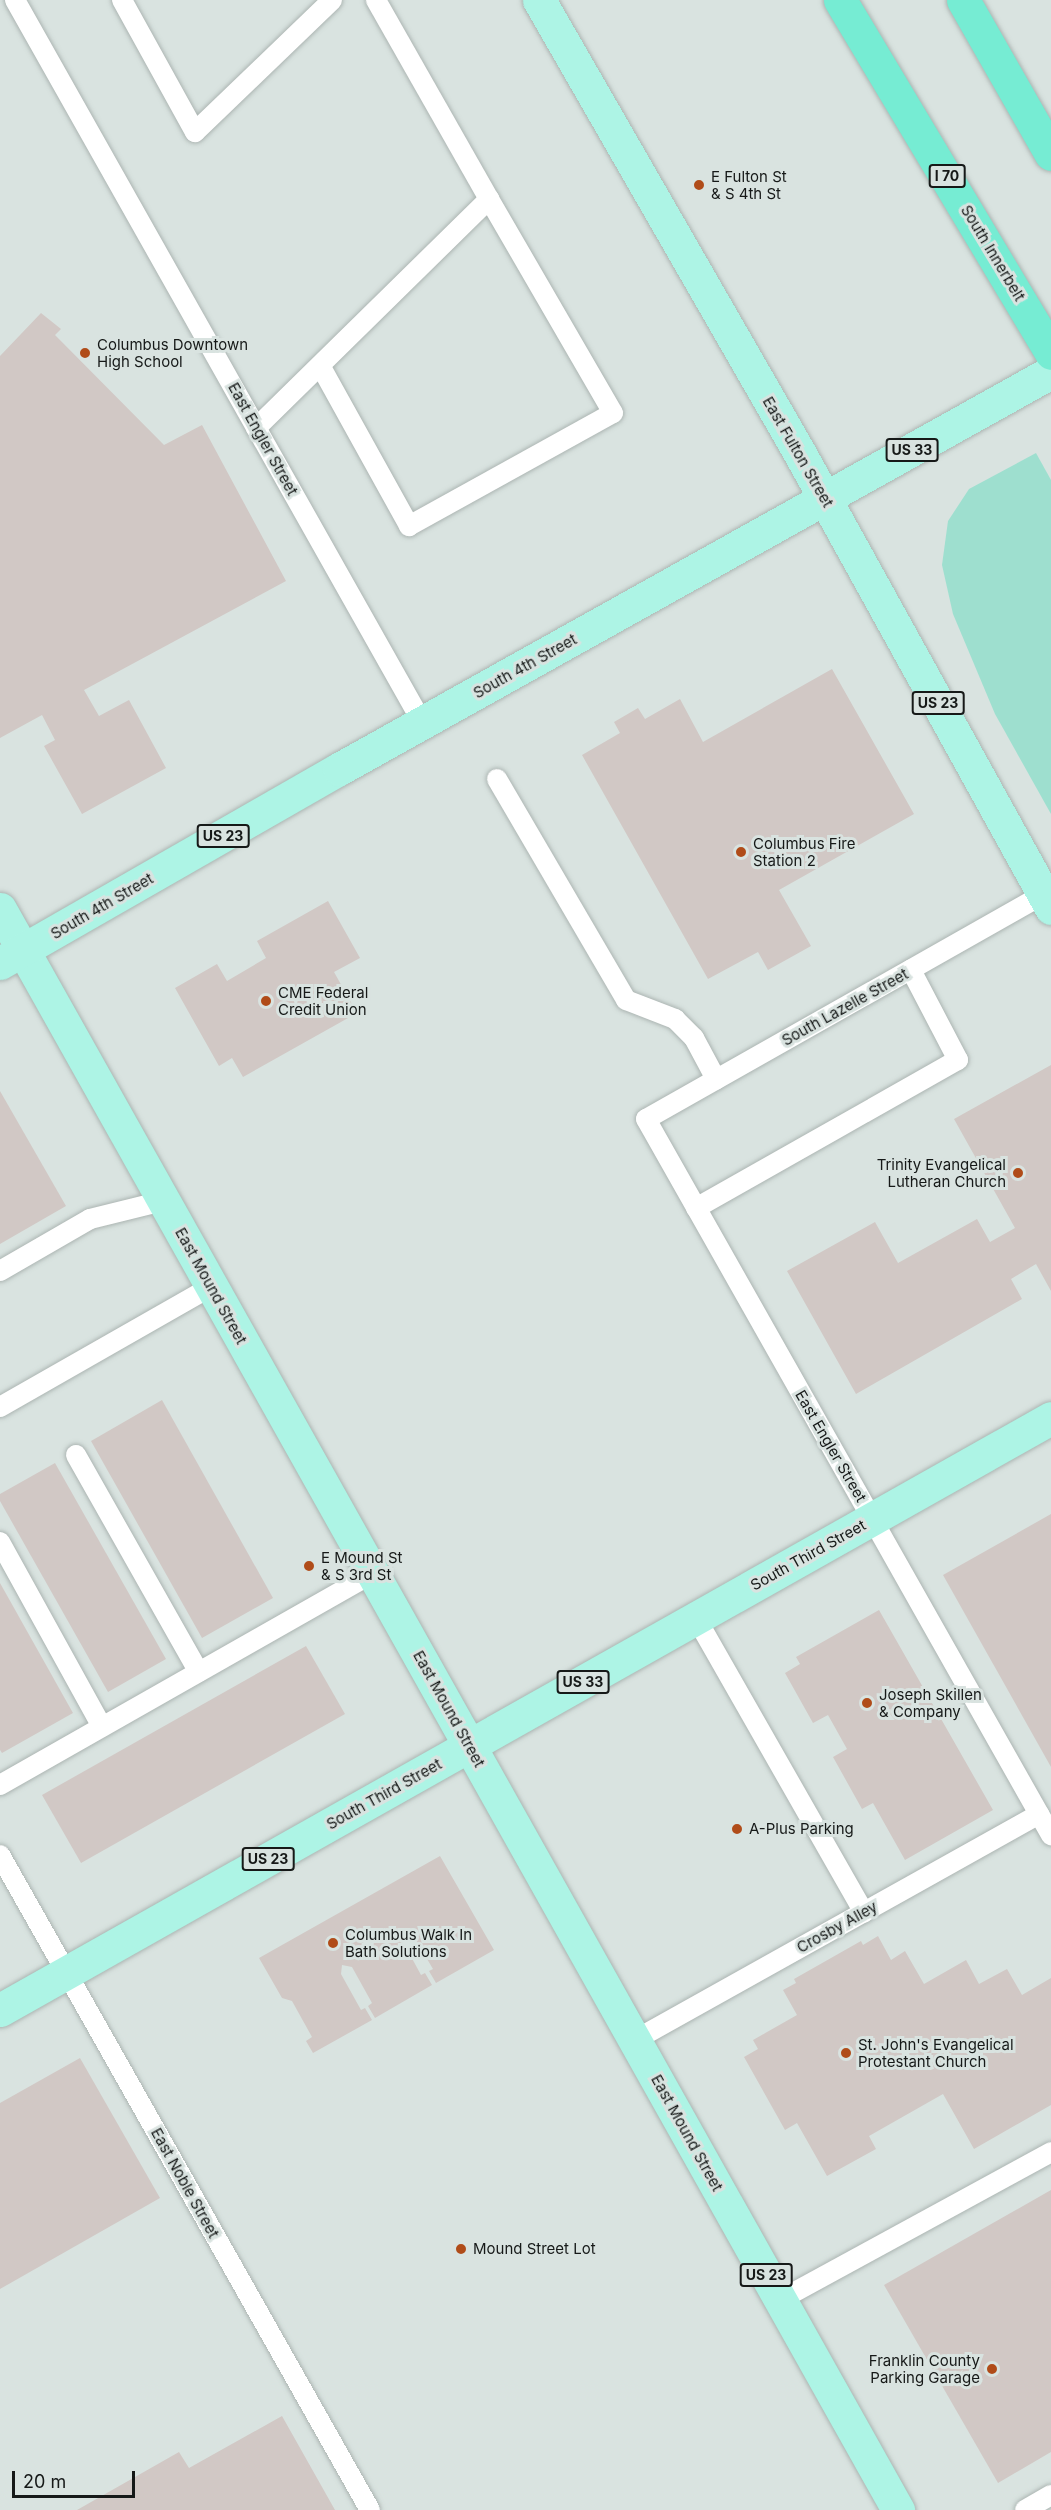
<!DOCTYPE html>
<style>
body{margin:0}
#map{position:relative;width:1051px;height:2510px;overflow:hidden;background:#d9e3e0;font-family:Inter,sans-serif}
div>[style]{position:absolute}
.green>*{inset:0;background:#9edfcf}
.building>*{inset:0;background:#d1c8c5}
.roads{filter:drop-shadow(0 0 2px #acb5b2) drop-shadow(0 0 2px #acb5b2)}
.lane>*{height:20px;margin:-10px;padding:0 10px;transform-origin:10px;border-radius:10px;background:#fff}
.primary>*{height:33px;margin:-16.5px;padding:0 16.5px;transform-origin:16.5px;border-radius:16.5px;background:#adf4e5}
.highway>*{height:33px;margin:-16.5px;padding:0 16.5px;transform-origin:16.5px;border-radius:16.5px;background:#76ecd3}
.dots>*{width:16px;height:16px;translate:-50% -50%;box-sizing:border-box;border:3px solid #d9e3e0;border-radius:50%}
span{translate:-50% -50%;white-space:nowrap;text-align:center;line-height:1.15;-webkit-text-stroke:6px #d9e3e0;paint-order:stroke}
.shield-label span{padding:2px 4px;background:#d9e3e0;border:2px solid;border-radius:4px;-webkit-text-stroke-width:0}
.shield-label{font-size:14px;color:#161918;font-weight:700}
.poi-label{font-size:15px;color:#161918}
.left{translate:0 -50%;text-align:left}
.right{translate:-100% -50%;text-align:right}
.street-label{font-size:15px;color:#161918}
.scale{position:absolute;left:12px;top:2471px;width:123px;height:27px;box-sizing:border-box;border:3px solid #161918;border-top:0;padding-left:8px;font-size:18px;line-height:21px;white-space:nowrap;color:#161918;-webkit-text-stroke:4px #d9e3e0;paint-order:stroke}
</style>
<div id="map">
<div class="green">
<i style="clip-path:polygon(1036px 453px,1051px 480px,1051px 814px,995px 714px,953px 614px,942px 565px,948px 521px,969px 489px)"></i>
</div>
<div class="building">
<i style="clip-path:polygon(41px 313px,61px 329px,55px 335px,164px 445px,202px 425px,286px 581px,84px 690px,99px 716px,129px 700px,166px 768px,82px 814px,44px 746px,55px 740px,42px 715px,0 738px,0 356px)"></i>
<i style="clip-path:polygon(832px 669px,914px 814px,779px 890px,811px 946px,768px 970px,758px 952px,708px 979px,582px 755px,620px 733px,614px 722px,638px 708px,645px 719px,680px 699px,703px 742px)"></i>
<i style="clip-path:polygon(328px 901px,360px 958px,334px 972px,357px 1013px,243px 1077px,232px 1058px,219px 1066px,175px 988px,217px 964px,227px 981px,266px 958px,257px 941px)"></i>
<i style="clip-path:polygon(1051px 1065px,1051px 1291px,1036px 1264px,1011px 1279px,1022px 1299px,856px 1394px,787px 1271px,875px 1222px,898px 1263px,977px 1219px,990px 1242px,1015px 1228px,954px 1119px)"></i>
<i style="clip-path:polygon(0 1091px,66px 1206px,0 1244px)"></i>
<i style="clip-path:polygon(162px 1400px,273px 1598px,202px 1638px,91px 1441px)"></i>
<i style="clip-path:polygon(55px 1463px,166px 1659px,108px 1692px,0 1501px,0 1494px)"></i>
<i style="clip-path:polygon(1051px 1514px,1051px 1767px,943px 1575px)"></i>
<i style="clip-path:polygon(0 1583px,73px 1713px,2px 1753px,0 1750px)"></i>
<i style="clip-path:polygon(879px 1610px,993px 1810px,905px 1860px,873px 1803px,862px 1809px,833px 1757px,847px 1749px,828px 1715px,813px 1723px,785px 1673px,800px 1664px,796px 1657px)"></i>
<i style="clip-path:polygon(306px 1646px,345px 1714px,81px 1863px,42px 1795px)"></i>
<i style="clip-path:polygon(440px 1856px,494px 1950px,436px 1983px,429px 1971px,433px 1969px,411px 1932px,403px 1930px,401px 1938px,421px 1975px,425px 1973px,432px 1985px,375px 2018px,368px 2006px,372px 2003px,352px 1967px,342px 1965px,341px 1974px,361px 2010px,365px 2008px,372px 2020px,313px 2053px,306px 2041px,312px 2037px,292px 2001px,282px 1998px,259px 1958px)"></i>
<i style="clip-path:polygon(878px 1936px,891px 1960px,905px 1951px,924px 1984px,966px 1960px,979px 1984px,1007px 1969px,1022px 1995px,1051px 1978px,1051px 2105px,974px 2149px,943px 2094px,869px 2136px,876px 2149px,827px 2176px,797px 2123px,785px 2130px,744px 2057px,758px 2049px,753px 2040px,797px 2015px,783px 1990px,796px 1983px,794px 1979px,861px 1941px,863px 1945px)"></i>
<i style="clip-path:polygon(80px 2058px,160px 2198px,0 2289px,0 2103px)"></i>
<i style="clip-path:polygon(1051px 2190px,1051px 2452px,998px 2483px,884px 2285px)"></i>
<i style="clip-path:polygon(282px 2416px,335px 2510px,77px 2510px,179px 2452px,189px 2468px)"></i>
</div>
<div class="roads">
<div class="lane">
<i style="left:15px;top:0;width:829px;rotate:60.59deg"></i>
<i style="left:122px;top:0;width:151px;rotate:61.1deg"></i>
<i style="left:195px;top:132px;width:190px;rotate:-43.9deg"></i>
<i style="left:321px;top:367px;width:182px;rotate:61deg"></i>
<i style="left:409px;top:526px;width:233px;rotate:-29deg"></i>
<i style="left:613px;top:413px;width:247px;rotate:-120.1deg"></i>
<i style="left:256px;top:428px;width:327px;rotate:-44.5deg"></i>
<i style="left:489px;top:199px;width:229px;rotate:-119.6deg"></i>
<i style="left:497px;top:779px;width:256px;rotate:59.7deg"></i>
<i style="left:626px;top:1000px;width:53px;rotate:21.2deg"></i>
<i style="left:675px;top:1019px;width:27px;rotate:45deg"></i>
<i style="left:694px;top:1038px;width:47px;rotate:61.8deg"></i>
<i style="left:1044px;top:894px;width:457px;rotate:150.5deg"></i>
<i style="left:646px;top:1119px;width:823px;rotate:60.51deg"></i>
<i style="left:696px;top:1208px;width:301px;rotate:-29.5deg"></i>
<i style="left:958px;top:1060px;width:102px;rotate:-117.6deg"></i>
<i style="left:0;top:1271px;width:104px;rotate:-30deg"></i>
<i style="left:90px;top:1219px;width:75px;rotate:-13.9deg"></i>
<i style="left:0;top:1407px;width:244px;rotate:-29.7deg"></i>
<i style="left:76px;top:1455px;width:249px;rotate:60.5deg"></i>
<i style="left:0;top:1542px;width:211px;rotate:61.1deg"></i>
<i style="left:696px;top:1618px;width:339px;rotate:60.3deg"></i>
<i style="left:0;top:1785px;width:429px;rotate:-29.6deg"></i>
<i style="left:0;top:1855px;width:752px;rotate:60.54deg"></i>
<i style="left:635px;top:2040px;width:463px;rotate:-29.2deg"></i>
<i style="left:780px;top:2300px;width:309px;rotate:-28.6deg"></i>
<i style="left:1025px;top:2510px;width:30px;rotate:-30deg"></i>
</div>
<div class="primary">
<i style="left:539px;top:0;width:521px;rotate:60.09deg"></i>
<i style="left:799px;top:452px;width:521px;rotate:61.07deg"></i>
<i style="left:0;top:909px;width:1836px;rotate:60.71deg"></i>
<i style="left:0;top:963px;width:391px;rotate:-29.8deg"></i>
<i style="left:339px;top:769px;width:815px;rotate:-29.14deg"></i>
<i style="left:0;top:2010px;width:1206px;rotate:-29.39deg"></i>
</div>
<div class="highway">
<i style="left:840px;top:0;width:411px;rotate:59.1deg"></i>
<i style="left:963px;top:0;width:177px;rotate:60.3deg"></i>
</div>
</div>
<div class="dots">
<i style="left:699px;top:185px;background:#b04c19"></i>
<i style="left:85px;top:353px;background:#b04c19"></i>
<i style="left:741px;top:852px;background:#b04c19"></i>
<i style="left:266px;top:1001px;background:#b04c19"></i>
<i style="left:1018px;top:1173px;background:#b04c19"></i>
<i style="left:309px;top:1566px;background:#b04c19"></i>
<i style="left:867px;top:1703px;background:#b04c19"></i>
<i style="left:737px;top:1829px;background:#b04c19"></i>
<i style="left:333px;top:1943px;background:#b04c19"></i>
<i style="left:846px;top:2053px;background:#b04c19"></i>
<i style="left:461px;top:2249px;background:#b04c19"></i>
<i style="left:992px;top:2369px;background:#b04c19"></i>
</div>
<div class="shield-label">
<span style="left:947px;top:176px">I 70</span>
<span style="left:912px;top:450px">US 33</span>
<span style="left:938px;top:703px">US 23</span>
<span style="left:223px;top:836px">US 23</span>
<span style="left:583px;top:1682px">US 33</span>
<span style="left:268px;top:1859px">US 23</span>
<span style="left:766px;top:2275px">US 23</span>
</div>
<div class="poi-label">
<span class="left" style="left:711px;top:185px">E Fulton St<br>&amp; S 4th St</span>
<span class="left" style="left:97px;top:353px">Columbus Downtown<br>High School</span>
<span class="left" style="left:753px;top:852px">Columbus Fire<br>Station 2</span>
<span class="left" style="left:278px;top:1001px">CME Federal<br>Credit Union</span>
<span class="right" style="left:1006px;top:1173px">Trinity Evangelical<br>Lutheran Church</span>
<span class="left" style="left:321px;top:1566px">E Mound St<br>&amp; S 3rd St</span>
<span class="left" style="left:879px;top:1703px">Joseph Skillen<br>&amp; Company</span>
<span class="left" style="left:749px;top:1829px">A-Plus Parking</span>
<span class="left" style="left:345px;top:1943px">Columbus Walk In<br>Bath Solutions</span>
<span class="left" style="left:858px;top:2053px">St. John's Evangelical<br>Protestant Church</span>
<span class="left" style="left:473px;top:2249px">Mound Street Lot</span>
<span class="right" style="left:980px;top:2369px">Franklin County<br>Parking Garage</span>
</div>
<div class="street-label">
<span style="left:993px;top:253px;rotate:59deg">South Innerbelt</span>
<span style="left:263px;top:439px;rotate:61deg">East Engler Street</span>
<span style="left:798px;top:452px;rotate:60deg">East Fulton Street</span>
<span style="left:525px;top:666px;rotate:-29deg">South 4th Street</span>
<span style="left:102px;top:906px;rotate:-30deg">South 4th Street</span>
<span style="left:845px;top:1007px;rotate:-29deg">South Lazelle Street</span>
<span style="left:211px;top:1286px;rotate:61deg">East Mound Street</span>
<span style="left:831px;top:1446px;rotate:60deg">East Engler Street</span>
<span style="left:808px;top:1555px;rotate:-29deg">South Third Street</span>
<span style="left:449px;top:1709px;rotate:61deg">East Mound Street</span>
<span style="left:384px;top:1794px;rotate:-29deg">South Third Street</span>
<span style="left:837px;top:1927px;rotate:-29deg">Crosby Alley</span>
<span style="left:687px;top:2133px;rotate:61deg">East Mound Street</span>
<span style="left:185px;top:2183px;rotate:61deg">East Noble Street</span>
</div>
<div class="scale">20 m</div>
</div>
